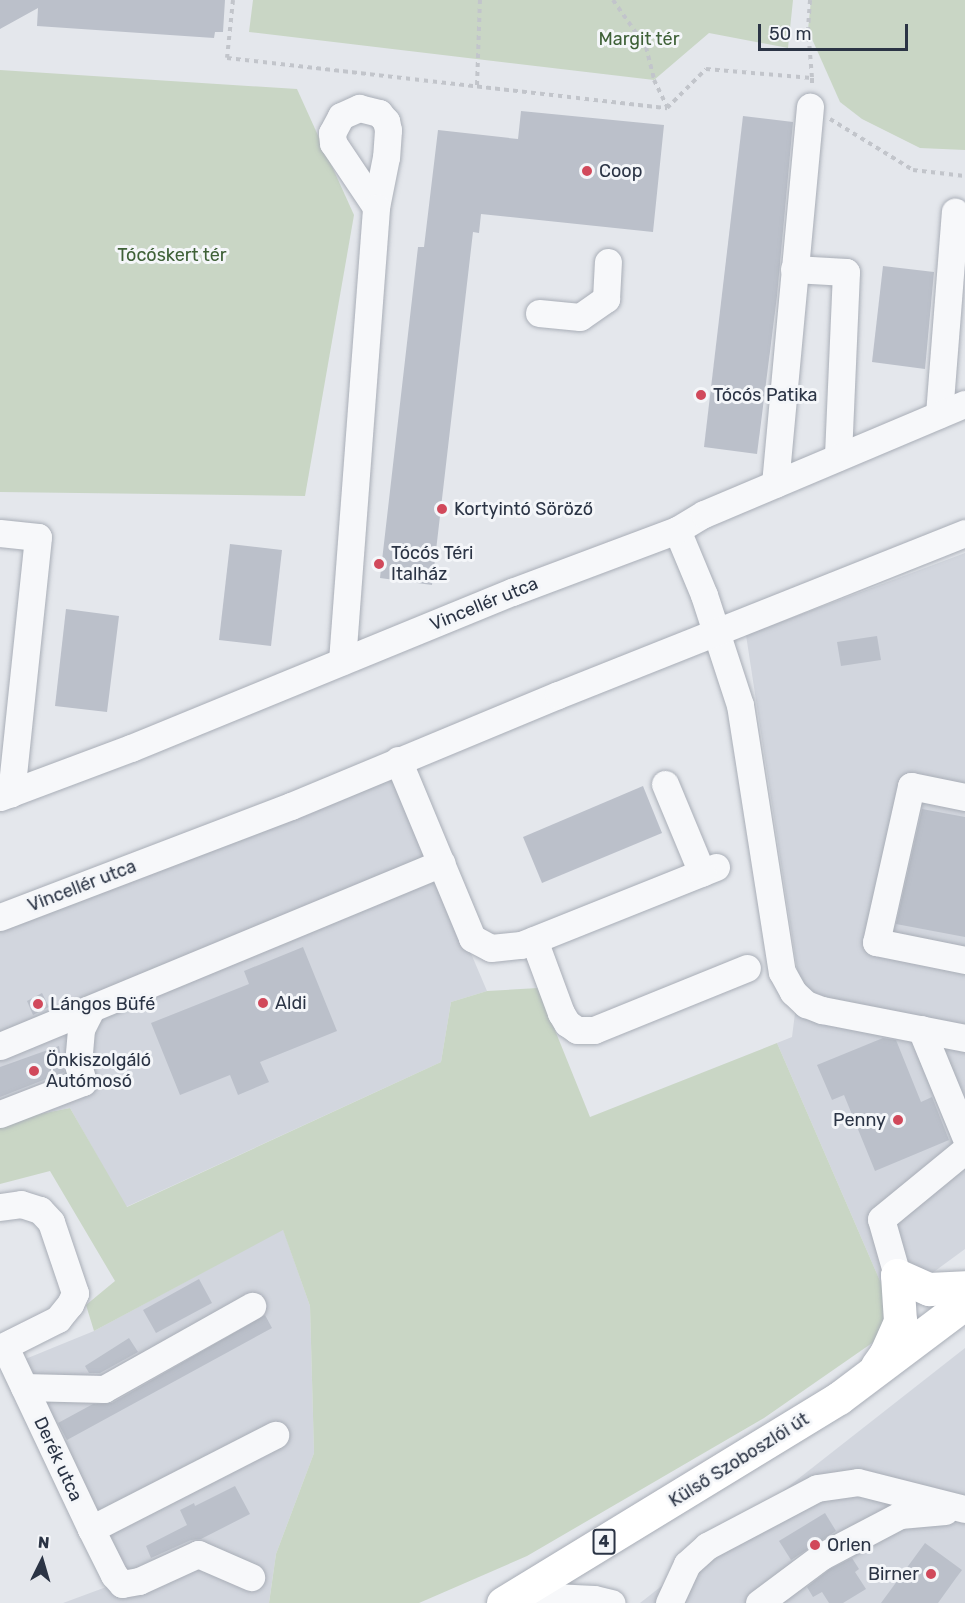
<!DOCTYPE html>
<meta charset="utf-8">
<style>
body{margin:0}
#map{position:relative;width:965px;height:1603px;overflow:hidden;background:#e4e7ec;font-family:Rubik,sans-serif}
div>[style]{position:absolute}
.built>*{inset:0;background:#d2d6de}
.green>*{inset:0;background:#c9d6c5}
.building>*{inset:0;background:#bbc0ca}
.path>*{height:4px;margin-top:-2px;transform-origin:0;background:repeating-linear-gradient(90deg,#c2c5cb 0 4.5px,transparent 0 9px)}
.roads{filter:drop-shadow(0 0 2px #a9aeb7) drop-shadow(0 0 2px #a9aeb7)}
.minor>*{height:27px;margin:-13.5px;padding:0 13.5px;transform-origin:13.5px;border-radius:13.5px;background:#f7f8fa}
.major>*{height:33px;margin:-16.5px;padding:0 16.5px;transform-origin:16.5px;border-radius:16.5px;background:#fff}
.dots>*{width:16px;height:16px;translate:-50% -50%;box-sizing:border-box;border:3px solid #f4f6f9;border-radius:50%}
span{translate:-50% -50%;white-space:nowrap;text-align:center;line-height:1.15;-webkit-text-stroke:6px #f4f6f9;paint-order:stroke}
.shield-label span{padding:2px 4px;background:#f4f6f9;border:2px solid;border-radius:4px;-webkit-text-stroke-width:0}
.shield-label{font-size:16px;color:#2b3445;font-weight:700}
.park-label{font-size:18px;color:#3f6138}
.poi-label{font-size:18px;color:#2b3445}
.left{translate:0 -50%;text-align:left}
.right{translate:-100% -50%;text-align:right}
.street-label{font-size:18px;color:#2b3445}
.north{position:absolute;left:12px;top:1531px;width:60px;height:60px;-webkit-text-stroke:4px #f4f6f9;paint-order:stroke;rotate:5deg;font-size:16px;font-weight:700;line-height:24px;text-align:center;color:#2b3445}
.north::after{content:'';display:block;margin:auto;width:21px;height:27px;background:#2b3445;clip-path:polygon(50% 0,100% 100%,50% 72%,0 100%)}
.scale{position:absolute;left:758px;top:24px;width:150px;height:27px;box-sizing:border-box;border:3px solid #2b3445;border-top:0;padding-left:8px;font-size:18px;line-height:21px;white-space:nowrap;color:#2b3445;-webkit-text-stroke:4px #f4f6f9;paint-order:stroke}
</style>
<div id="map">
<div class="built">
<i style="clip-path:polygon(965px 553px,965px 1249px,890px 1304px,777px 1043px,792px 1037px,799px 981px,746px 635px)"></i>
<i style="clip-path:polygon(392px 768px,487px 991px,451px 1002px,441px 1062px,126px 1207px,70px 1108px,0 1122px,0 931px)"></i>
<i style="clip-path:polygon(283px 1229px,310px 1306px,314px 1453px,276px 1554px,269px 1603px,63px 1603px,109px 1586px,18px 1362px,94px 1331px)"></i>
<i style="clip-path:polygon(965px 1348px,965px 1603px,640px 1603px)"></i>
</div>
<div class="green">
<i style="clip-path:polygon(253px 0,793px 0,788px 48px,709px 33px,654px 80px,249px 32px)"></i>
<i style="clip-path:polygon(811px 0,965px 0,965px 150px,920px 148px,862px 119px,840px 102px,808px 30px)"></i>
<i style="clip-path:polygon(0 70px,297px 89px,354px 215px,305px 496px,0 492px)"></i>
<i style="clip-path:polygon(538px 988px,590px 1117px,777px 1043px,890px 1304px,875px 1341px,764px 1418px,527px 1556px,419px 1603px,269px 1603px,276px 1554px,314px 1453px,310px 1306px,283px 1230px,94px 1331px,86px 1305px,115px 1281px,50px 1171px,0 1184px,0 1122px,70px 1108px,127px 1207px,441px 1062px,451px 1002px,487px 991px)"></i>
</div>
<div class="building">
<i style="clip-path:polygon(0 0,225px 0,223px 32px,215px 32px,214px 38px,37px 26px,38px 8px,0 29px)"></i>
<i style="clip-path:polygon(521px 111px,664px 125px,653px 232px,481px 214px,479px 233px,473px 232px,432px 585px,380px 578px,418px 247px,424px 247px,438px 130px,518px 139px)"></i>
<i style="clip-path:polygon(743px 116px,793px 122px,777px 296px,757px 454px,704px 447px)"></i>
<i style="clip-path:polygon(883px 266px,934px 272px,925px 369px,872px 362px)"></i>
<i style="clip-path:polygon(230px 544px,282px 550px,271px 646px,219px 640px)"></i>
<i style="clip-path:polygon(66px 609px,119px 616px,107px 712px,55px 706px)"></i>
<i style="clip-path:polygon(877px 636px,881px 660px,841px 666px,837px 642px)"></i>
<i style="clip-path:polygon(643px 786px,662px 833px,542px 883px,523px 837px)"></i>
<i style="clip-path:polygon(922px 809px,965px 817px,965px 937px,896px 924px)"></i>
<i style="clip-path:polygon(303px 947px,337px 1031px,260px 1062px,269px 1082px,238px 1095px,230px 1075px,180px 1095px,151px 1023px,249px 984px,244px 971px)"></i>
<i style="clip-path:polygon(42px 993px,49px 1007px,33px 1015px,27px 1001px)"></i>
<i style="clip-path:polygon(883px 1038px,896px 1040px,921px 1102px,932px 1097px,949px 1140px,875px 1171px,844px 1095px,832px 1100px,817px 1065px)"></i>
<i style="clip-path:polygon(59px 1046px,64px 1072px,0 1097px,0 1067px)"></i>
<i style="clip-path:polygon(199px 1279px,212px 1303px,156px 1333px,143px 1310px)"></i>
<i style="clip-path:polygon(265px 1315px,272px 1328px,67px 1440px,58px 1423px,93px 1404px,112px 1403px)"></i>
<i style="clip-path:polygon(129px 1338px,138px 1352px,100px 1373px,89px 1373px,85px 1366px)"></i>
<i style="clip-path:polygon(235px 1486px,250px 1514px,201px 1539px,191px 1540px,151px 1558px,146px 1546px,187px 1525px,180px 1510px,194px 1503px,195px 1506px)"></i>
<i style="clip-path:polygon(825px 1513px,836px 1531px,791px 1560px,779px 1541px)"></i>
<i style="clip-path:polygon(925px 1543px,962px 1570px,956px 1578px,938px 1603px,881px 1603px)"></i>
<i style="clip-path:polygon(852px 1558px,859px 1569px,855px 1572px,866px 1589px,843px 1603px,829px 1603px,822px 1592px,813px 1597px,807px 1587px,830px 1569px)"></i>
</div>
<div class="path">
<i style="left:233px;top:0;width:58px;rotate:95.9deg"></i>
<i style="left:227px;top:58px;width:443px;rotate:6.5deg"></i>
<i style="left:667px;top:108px;width:55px;rotate:-45deg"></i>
<i style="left:706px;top:69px;width:106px;rotate:4.9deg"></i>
<i style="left:812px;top:78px;width:6px;rotate:90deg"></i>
<i style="left:613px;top:0;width:57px;rotate:54.9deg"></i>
<i style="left:646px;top:47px;width:34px;rotate:76deg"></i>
<i style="left:654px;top:80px;width:30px;rotate:64deg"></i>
<i style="left:810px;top:0;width:28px;rotate:94deg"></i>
<i style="left:808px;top:28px;width:50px;rotate:85.4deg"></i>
<i style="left:477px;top:85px;width:85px;rotate:-88deg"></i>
<i style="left:830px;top:119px;width:97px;rotate:31.6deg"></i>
<i style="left:913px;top:170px;width:52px;rotate:6.6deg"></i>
</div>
<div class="roads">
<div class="minor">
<i style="left:359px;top:108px;width:21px;rotate:14deg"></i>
<i style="left:379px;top:113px;width:11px;rotate:49deg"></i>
<i style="left:386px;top:121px;width:9px;rotate:77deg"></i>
<i style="left:388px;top:130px;width:27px;rotate:94deg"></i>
<i style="left:386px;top:157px;width:51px;rotate:101.3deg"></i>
<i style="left:376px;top:207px;width:77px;rotate:-123.9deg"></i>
<i style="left:333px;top:143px;width:10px;rotate:-96deg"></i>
<i style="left:332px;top:133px;width:19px;rotate:-62deg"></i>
<i style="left:341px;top:116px;width:20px;rotate:-24deg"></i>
<i style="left:794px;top:269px;width:52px;rotate:3.3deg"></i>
<i style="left:846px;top:272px;width:185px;rotate:92.5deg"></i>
<i style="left:539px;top:313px;width:41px;rotate:5.6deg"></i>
<i style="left:580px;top:317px;width:32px;rotate:-35deg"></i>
<i style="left:606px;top:299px;width:37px;rotate:-87deg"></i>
<i style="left:939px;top:414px;width:203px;rotate:-85.5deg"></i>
<i style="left:775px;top:484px;width:379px;rotate:-84.7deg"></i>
<i style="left:677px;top:530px;width:70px;rotate:67.4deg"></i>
<i style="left:704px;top:595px;width:116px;rotate:71.9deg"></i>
<i style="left:740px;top:705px;width:270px;rotate:81.1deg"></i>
<i style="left:782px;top:972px;width:23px;rotate:61deg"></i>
<i style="left:793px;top:992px;width:18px;rotate:43deg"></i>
<i style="left:806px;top:1004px;width:17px;rotate:21deg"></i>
<i style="left:822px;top:1010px;width:146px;rotate:11.1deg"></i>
<i style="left:0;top:533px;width:38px;rotate:6deg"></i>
<i style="left:38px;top:537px;width:258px;rotate:96deg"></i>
<i style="left:342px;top:661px;width:455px;rotate:-85.7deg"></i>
<i style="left:398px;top:760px;width:193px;rotate:67.4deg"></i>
<i style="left:472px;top:938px;width:21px;rotate:28deg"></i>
<i style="left:491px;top:948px;width:30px;rotate:-6deg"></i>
<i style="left:521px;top:945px;width:210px;rotate:-21.8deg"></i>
<i style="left:665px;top:784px;width:96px;rotate:67.4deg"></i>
<i style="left:0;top:797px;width:140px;rotate:-20.5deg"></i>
<i style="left:131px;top:748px;width:412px;rotate:-22.3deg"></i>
<i style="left:512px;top:592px;width:176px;rotate:-20.6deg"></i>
<i style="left:677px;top:530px;width:31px;rotate:-31deg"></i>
<i style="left:704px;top:514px;width:283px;rotate:-22.9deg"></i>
<i style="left:965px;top:797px;width:55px;rotate:-168.5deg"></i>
<i style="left:911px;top:786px;width:160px;rotate:102.6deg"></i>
<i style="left:876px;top:942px;width:91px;rotate:11.4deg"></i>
<i style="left:0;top:917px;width:311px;rotate:-20.9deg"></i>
<i style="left:291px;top:806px;width:289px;rotate:-22.6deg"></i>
<i style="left:558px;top:695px;width:438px;rotate:-21.7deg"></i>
<i style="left:534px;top:940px;width:78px;rotate:69.7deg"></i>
<i style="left:561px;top:1013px;width:12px;rotate:59deg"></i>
<i style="left:567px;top:1023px;width:12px;rotate:35deg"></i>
<i style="left:577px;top:1030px;width:17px"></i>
<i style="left:594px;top:1030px;width:165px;rotate:-22.1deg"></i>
<i style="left:921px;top:1029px;width:116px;rotate:67.6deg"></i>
<i style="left:0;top:1046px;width:478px;rotate:-22.5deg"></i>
<i style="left:0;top:1114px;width:89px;rotate:-21.1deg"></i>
<i style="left:83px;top:1082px;width:19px;rotate:-106deg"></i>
<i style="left:78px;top:1064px;width:35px;rotate:-85deg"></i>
<i style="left:81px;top:1029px;width:22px;rotate:-63deg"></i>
<i style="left:0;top:1207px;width:21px;rotate:-8deg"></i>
<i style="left:21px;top:1204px;width:20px;rotate:18deg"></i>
<i style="left:40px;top:1210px;width:16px;rotate:47deg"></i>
<i style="left:51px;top:1222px;width:75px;rotate:71.3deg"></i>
<i style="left:75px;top:1293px;width:12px;rotate:114deg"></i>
<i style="left:70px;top:1304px;width:19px;rotate:129deg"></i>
<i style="left:58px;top:1319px;width:65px;rotate:153.4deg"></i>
<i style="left:897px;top:1275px;width:58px;rotate:-105.9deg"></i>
<i style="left:881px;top:1219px;width:109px;rotate:-39.4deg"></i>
<i style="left:5px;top:1347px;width:201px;rotate:64.7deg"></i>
<i style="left:91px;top:1529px;width:51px;rotate:63.4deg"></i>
<i style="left:114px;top:1575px;width:12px;rotate:48deg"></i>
<i style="left:122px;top:1584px;width:17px;rotate:-10deg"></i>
<i style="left:139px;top:1581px;width:65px;rotate:-24.6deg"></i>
<i style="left:198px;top:1554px;width:58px;rotate:23.5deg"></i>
<i style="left:24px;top:1387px;width:80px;rotate:1.4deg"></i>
<i style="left:104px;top:1389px;width:170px;rotate:-29.3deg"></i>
<i style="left:91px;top:1529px;width:207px;rotate:-27.1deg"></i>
<i style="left:527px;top:1603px;width:27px;rotate:-13deg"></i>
<i style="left:553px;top:1597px;width:41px;rotate:2.8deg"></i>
<i style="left:594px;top:1599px;width:18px;rotate:13deg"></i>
<i style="left:669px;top:1603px;width:43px;rotate:-65.2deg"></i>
<i style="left:687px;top:1564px;width:27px;rotate:-42deg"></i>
<i style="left:707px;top:1546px;width:124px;rotate:-27.8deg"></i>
<i style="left:817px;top:1488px;width:41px;rotate:-8.3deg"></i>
<i style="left:858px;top:1482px;width:110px;rotate:14.2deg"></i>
<i style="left:759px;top:1603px;width:79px;rotate:-36.7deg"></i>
<i style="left:822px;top:1556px;width:88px;rotate:-27.7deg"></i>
<i style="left:900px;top:1515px;width:45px;rotate:-5.1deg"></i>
</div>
<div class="major">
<i style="left:897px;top:1275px;width:35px;rotate:24deg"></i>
<i style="left:929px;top:1289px;width:36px;rotate:-3deg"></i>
<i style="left:877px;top:1366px;width:16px;rotate:-55deg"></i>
<i style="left:886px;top:1353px;width:35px;rotate:-66deg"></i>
<i style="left:900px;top:1321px;width:46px;rotate:-93.7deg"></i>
<i style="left:503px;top:1603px;width:394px;rotate:-31.4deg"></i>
<i style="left:839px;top:1398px;width:158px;rotate:-37deg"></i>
</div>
</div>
<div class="dots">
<i style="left:587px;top:171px;background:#d1495b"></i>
<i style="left:701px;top:395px;background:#d1495b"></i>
<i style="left:442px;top:509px;background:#d1495b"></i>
<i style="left:379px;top:564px;background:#d1495b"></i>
<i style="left:263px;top:1003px;background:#d1495b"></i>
<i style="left:38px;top:1004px;background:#d1495b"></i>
<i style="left:34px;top:1071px;background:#d1495b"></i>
<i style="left:898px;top:1120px;background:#d1495b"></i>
<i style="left:815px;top:1545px;background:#d1495b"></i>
<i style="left:931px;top:1574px;background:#d1495b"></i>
</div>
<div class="shield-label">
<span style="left:604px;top:1542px">4</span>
</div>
<div class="park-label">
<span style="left:639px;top:39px">Margit tér</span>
<span style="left:172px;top:255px">Tócóskert tér</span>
</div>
<div class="poi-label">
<span class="left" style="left:599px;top:171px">Coop</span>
<span class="left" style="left:713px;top:395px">Tócós Patika</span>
<span class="left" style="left:454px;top:509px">Kortyintó Söröző</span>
<span class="left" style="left:391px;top:564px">Tócós Téri<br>Italház</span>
<span class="left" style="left:275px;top:1003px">Aldi</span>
<span class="left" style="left:50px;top:1004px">Lángos Büfé</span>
<span class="left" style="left:46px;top:1071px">Önkiszolgáló<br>Autómosó</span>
<span class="right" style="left:886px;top:1120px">Penny</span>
<span class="left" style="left:827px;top:1545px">Orlen</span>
<span class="right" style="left:919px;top:1574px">Birner</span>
</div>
<div class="street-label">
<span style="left:484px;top:604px;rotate:-22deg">Vincellér utca</span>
<span style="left:82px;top:886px;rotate:-21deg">Vincellér utca</span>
<span style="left:58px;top:1459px;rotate:65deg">Derék utca</span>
<span style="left:739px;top:1460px;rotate:-32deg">Külső Szoboszlói út</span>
</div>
<div class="north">N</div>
<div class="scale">50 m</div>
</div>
